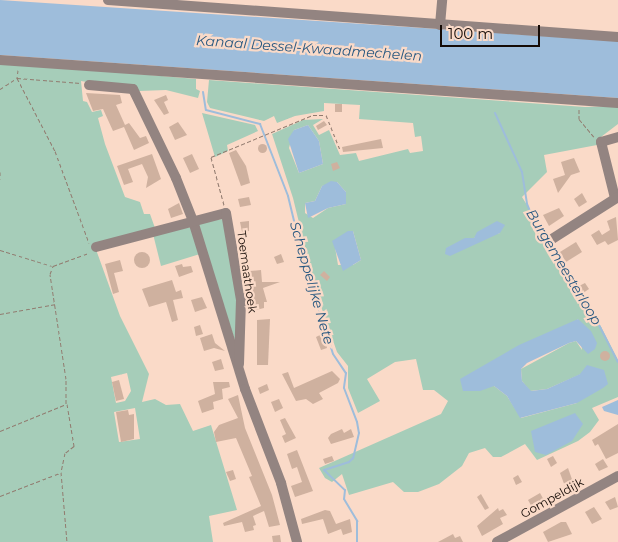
<!DOCTYPE html>
<style>
body{margin:0}
#map{position:relative;width:618px;height:542px;overflow:hidden;background:#fadac8;font-family:Montserrat,sans-serif}
div>[style]{position:absolute}
.green>*{inset:0;background:#a6cdb9}
.water>*{inset:0;background:#9ebddb}
.stream>*{height:2px;margin:-1px;padding:0 1px;transform-origin:1px;border-radius:1px;background:#9ebddb}
.building>*{inset:0;background:#cfb19f}
.round{border-radius:50%}
.path>*{height:1px;margin-top:-0.5px;transform-origin:0;background:repeating-linear-gradient(90deg,#917b6f 0 4px,transparent 0 6.5px)}
.minor>*{height:10px;margin:-5px;padding:0 5px;transform-origin:5px;border-radius:5px;background:#938481}
span{translate:-50% -50%;white-space:nowrap;text-align:center;line-height:1.15;-webkit-text-stroke:4.5px #fadac8;paint-order:stroke}
.street-label{font-size:12px;color:#150b06}
.water-label{font-size:14px;color:#285880;font-style:italic}
.scale{position:absolute;left:440px;top:25px;width:100px;height:22px;box-sizing:border-box;border:2px solid #150b06;border-top:0;padding-left:6px;font-size:15px;line-height:18px;white-space:nowrap;color:#150b06;-webkit-text-stroke:4px #fadac8;paint-order:stroke}
</style>
<div id="map">
<div class="green">
<i style="clip-path:polygon(evenodd,0 62px,196px 79px,196px 89px,200px 91px,198px 98px,166px 90px,139px 91px,81px 81px,83px 101px,87px 102px,92px 112px,101px 110px,103px 116px,98px 118px,105px 144px,125px 197px,140px 202px,144px 214px,150px 214px,155px 228px,94px 244px,120px 316px,149px 374px,142px 402px,155px 399px,166px 405px,180px 404px,193px 431px,211px 425px,237px 510px,209px 516px,213px 542px,0 542px,0 62px,127px 373px,131px 391px,125px 401px,116px 403px,111px 377px,127px 373px,0 62px,135px 408px,140px 439px,119px 442px,114px 412px,135px 408px)"></i>
<i style="clip-path:polygon(evenodd,209px 80px,585px 107px,618px 106px,618px 124px,597px 140px,597px 145px,544px 155px,547px 172px,522px 197px,594px 313px,618px 360px,618px 397px,592px 408px,599px 420px,590px 432px,578px 441px,537px 460px,525px 444px,501px 457px,493px 457px,485px 448px,469px 453px,462px 466px,439px 484px,418px 492px,404px 492px,393px 482px,349px 495px,342px 474px,332px 482px,325px 478px,319px 468px,441px 414px,448px 401px,434px 390px,423px 390px,416px 359px,395px 362px,367px 379px,380px 401px,358px 413px,348px 388px,348px 366px,337px 352px,316px 292px,293px 198px,272px 134px,303px 120px,323px 119px,313px 125px,319px 135px,329px 130px,340px 155px,356px 153px,359px 161px,408px 149px,410px 153px,423px 151px,421px 136px,415px 137px,413px 123px,359px 119px,360px 105px,324px 103px,324px 111px,295px 116px,277px 123px,274px 116px,264px 121px,210px 108px,207px 102px,209px 80px,308px 125px,319px 141px,323px 164px,299px 173px,289px 148px,294px 130px,308px 125px,209px 80px,337px 182px,346px 192px,346px 204px,328px 208px,313px 218px,305px 213px,305px 203px,315px 201px,322px 186px,337px 182px,209px 80px,497px 222px,500px 233px,446px 248px,474px 238px,497px 222px,209px 80px,353px 231px,361px 260px,353px 265px,338px 265px,335px 247px,353px 231px,209px 80px,578px 319px,582px 350px,576px 341px,569px 343px,521px 369px,522px 381px,530px 391px,547px 389px,581px 374px,577px 403px,521px 418px,507px 396px,494px 386px,578px 319px)"></i>
<i style="clip-path:polygon(202px 113px,255px 125px,258px 131px,227px 145px,228px 151px,215px 157px)"></i>
<i style="clip-path:polygon(223px 219px,237px 288px,237px 347px,198px 227px,200px 222px)"></i>
<i style="clip-path:polygon(191px 227px,200px 254px,161px 266px,153px 234px)"></i>
</div>
<div class="water">
<i style="clip-path:polygon(0 0,618px 41px,618px 98px,0 55px)"></i>
<i style="clip-path:polygon(308px 125px,319px 141px,323px 164px,299px 173px,288px 139px,294px 130px)"></i>
<i style="clip-path:polygon(331px 181px,337px 182px,346px 192px,346px 204px,328px 208px,308px 218px,305px 203px,315px 201px,322px 186px)"></i>
<i style="clip-path:polygon(497px 221px,505px 225px,500px 233px,450px 256px,445px 254px,446px 248px,465px 238px,474px 238px,477px 232px)"></i>
<i style="clip-path:polygon(348px 231px,353px 231px,361px 260px,343px 271px,332px 241px)"></i>
<i style="clip-path:polygon(578px 319px,591px 331px,597px 343px,595px 349px,588px 354px,576px 341px,569px 343px,527px 363px,521px 369px,522px 381px,531px 391px,547px 389px,580px 374px,587px 365px,604px 370px,608px 384px,603px 388px,577px 403px,520px 418px,507px 396px,494px 386px,480px 391px,463px 391px,460px 379px,519px 345px)"></i>
<i style="clip-path:polygon(618px 400px,618px 415px,604px 411px,602px 407px)"></i>
<i style="clip-path:polygon(575px 413px,583px 424px,572px 441px,546px 455px,535px 452px,531px 431px)"></i>
</div>
<div class="stream">
<i style="left:203px;top:92px;width:18px;rotate:81deg"></i>
<i style="left:206px;top:110px;width:56px;rotate:14.5deg"></i>
<i style="left:260px;top:124px;width:77px;rotate:68.7deg"></i>
<i style="left:288px;top:196px;width:68px;rotate:76.4deg"></i>
<i style="left:304px;top:262px;width:96px;rotate:72.5deg"></i>
<i style="left:333px;top:354px;width:23px;rotate:56deg"></i>
<i style="left:346px;top:373px;width:15px;rotate:98deg"></i>
<i style="left:344px;top:388px;width:36px;rotate:69deg"></i>
<i style="left:357px;top:422px;width:11px;rotate:80deg"></i>
<i style="left:359px;top:433px;width:26px;rotate:103deg"></i>
<i style="left:353px;top:458px;width:6px;rotate:135deg"></i>
<i style="left:349px;top:462px;width:26px;rotate:162deg"></i>
<i style="left:324px;top:470px;width:29px;rotate:44deg"></i>
<i style="left:345px;top:490px;width:9px;rotate:96deg"></i>
<i style="left:344px;top:499px;width:26px;rotate:59deg"></i>
<i style="left:357px;top:521px;width:21px;rotate:90deg"></i>
<i style="left:495px;top:113px;width:65px;rotate:65.4deg"></i>
<i style="left:522px;top:172px;width:32px;rotate:81deg"></i>
<i style="left:527px;top:204px;width:21px;rotate:67deg"></i>
<i style="left:535px;top:223px;width:123px;rotate:58deg"></i>
<i style="left:600px;top:327px;width:39px;rotate:63deg"></i>
</div>
<div class="building">
<i style="clip-path:polygon(86px 93px,120px 95px,122px 103px,116px 105px,125px 125px,129px 123px,140px 138px,146px 136px,149px 143px,134px 150px,124px 127px,113px 131px,103px 109px,93px 111px)"></i>
<i style="clip-path:polygon(166px 95px,168px 100px,164px 102px,169px 113px,164px 115px,154px 100px)"></i>
<i style="clip-path:polygon(335px 104px,342px 104px,342px 112px,335px 112px)"></i>
<i style="clip-path:polygon(324px 121px,327px 125px,318px 130px,316px 126px)"></i>
<i style="clip-path:polygon(178px 122px,187px 135px,175px 140px,169px 127px)"></i>
<i style="clip-path:polygon(381px 139px,383px 148px,343px 152px,342px 147px)"></i>
<i class="round" style="left:257.5px;top:143.5px;width:9px;height:9px"></i>
<i style="clip-path:polygon(236px 150px,246px 166px,250px 183px,241px 186px,229px 153px)"></i>
<i style="clip-path:polygon(152px 154px,161px 179px,146px 188px,148px 177px,142px 164px,128px 169px,133px 182px,124px 185px,117px 166px)"></i>
<i style="clip-path:polygon(192px 154px,199px 169px,190px 173px,183px 158px)"></i>
<i style="clip-path:polygon(574px 158px,580px 172px,571px 175px,558px 193px,553px 179px,565px 175px,561px 162px)"></i>
<i style="clip-path:polygon(337px 162px,340px 168px,333px 171px,331px 164px)"></i>
<i style="clip-path:polygon(582px 193px,587px 202px,579px 207px,574px 199px)"></i>
<i style="clip-path:polygon(249px 197px,251px 205px,240px 207px,238px 199px)"></i>
<i style="clip-path:polygon(179px 203px,183px 214px,171px 218px,168px 209px)"></i>
<i style="clip-path:polygon(559px 208px,564px 216px,549px 226px,543px 215px)"></i>
<i style="clip-path:polygon(616px 217px,618px 240px,608px 245px,605px 241px,597px 245px,591px 235px,599px 230px,602px 235px,610px 230px,607px 221px)"></i>
<i style="clip-path:polygon(249px 221px,249px 231px,242px 232px,240px 222px)"></i>
<i style="clip-path:polygon(576px 242px,582px 252px,566px 262px,560px 252px)"></i>
<i class="round" style="left:134px;top:252px;width:16px;height:16px"></i>
<i style="clip-path:polygon(281px 254px,284px 262px,277px 264px,274px 257px)"></i>
<i style="clip-path:polygon(120px 260px,123px 271px,114px 273px,119px 292px,113px 294px,105px 264px)"></i>
<i style="clip-path:polygon(182px 264px,183px 267px,191px 266px,193px 272px,179px 277px,175px 266px)"></i>
<i style="clip-path:polygon(261px 270px,262px 282px,280px 282px,263px 288px,267px 302px,264px 302px,264px 308px,256px 310px,248px 281px,251px 281px,250px 271px)"></i>
<i style="clip-path:polygon(324px 271px,330px 277px,327px 281px,320px 275px)"></i>
<i style="clip-path:polygon(172px 280px,176px 292px,181px 290px,183px 298px,173px 300px,178px 320px,172px 322px,166px 302px,149px 307px,142px 289px)"></i>
<i style="clip-path:polygon(585px 283px,589px 289px,583px 293px,579px 286px)"></i>
<i style="clip-path:polygon(202px 297px,207px 308px,195px 312px,191px 300px)"></i>
<i style="clip-path:polygon(270px 319px,268px 365px,257px 365px,257px 320px)"></i>
<i style="clip-path:polygon(200px 325px,203px 334px,196px 336px,194px 327px)"></i>
<i style="clip-path:polygon(212px 334px,215px 343px,225px 351px,214px 348px,204px 351px,200px 338px)"></i>
<i style="clip-path:polygon(322px 334px,327px 348px,321px 350px,316px 337px)"></i>
<i class="round" style="left:600px;top:351px;width:10px;height:10px"></i>
<i style="clip-path:polygon(221px 359px,224px 369px,215px 371px,212px 362px)"></i>
<i style="clip-path:polygon(332px 371px,340px 379px,338px 383px,319px 393px,323px 399px,313px 404px,306px 399px,296px 401px,282px 374px,288px 372px,294px 388px)"></i>
<i style="clip-path:polygon(119px 380px,124px 399px,116px 401px,112px 382px)"></i>
<i style="clip-path:polygon(213px 382px,229px 382px,230px 387px,222px 389px,223px 399px,213px 402px,214px 409px,202px 413px,198px 401px,215px 394px)"></i>
<i style="clip-path:polygon(267px 384px,269px 390px,260px 394px,258px 388px)"></i>
<i style="clip-path:polygon(238px 395px,245px 428px,272px 495px,280px 525px,269px 527px,264px 511px,253px 516px,256px 525px,253px 526px,254px 530px,245px 532px,242px 522px,224px 526px,223px 523px,261px 506px,249px 477px,252px 476px,236px 438px,216px 442px,214px 432px,219px 425px,238px 418px,228px 399px)"></i>
<i style="clip-path:polygon(279px 399px,283px 408px,275px 412px,271px 402px)"></i>
<i style="clip-path:polygon(128px 410px,129px 415px,134px 414px,134px 439px,121px 442px,116px 412px)"></i>
<i style="clip-path:polygon(285px 418px,296px 438px,285px 443px,282px 436px,286px 434px,280px 420px)"></i>
<i style="clip-path:polygon(618px 424px,618px 453px,606px 459px,598px 444px,595px 446px,592px 440px)"></i>
<i style="clip-path:polygon(342px 429px,344px 433px,351px 429px,354px 437px,331px 444px,328px 438px,331px 434px)"></i>
<i style="clip-path:polygon(297px 450px,313px 491px,295px 497px,291px 486px,302px 482px,297px 467px,292px 469px,287px 454px)"></i>
<i style="clip-path:polygon(332px 456px,334px 461px,325px 464px,323px 459px)"></i>
<i style="clip-path:polygon(553px 456px,557px 463px,551px 467px,547px 459px)"></i>
<i style="clip-path:polygon(603px 459px,608px 467px,599px 471px,595px 464px)"></i>
<i style="clip-path:polygon(568px 468px,574px 485px,566px 489px,560px 473px)"></i>
<i style="clip-path:polygon(233px 470px,236px 479px,230px 481px,226px 472px)"></i>
<i style="clip-path:polygon(518px 475px,522px 482px,516px 485px,513px 478px)"></i>
<i style="clip-path:polygon(540px 493px,545px 502px,533px 509px,528px 500px)"></i>
<i style="clip-path:polygon(481px 494px,489px 508px,485px 510px,477px 497px)"></i>
<i style="clip-path:polygon(615px 497px,618px 507px,610px 510px,605px 502px)"></i>
<i style="clip-path:polygon(594px 507px,602px 519px,592px 524px,585px 512px)"></i>
<i style="clip-path:polygon(498px 508px,499px 511px,503px 509px,507px 515px,500px 518px,503px 524px,482px 536px,477px 526px)"></i>
<i style="clip-path:polygon(325px 510px,330px 511px,336px 524px,350px 519px,352px 532px,343px 535px,341px 529px,328px 534px,323px 519px,302px 524px,301px 519px)"></i>
<i style="clip-path:polygon(561px 522px,566px 522px,572px 534px,548px 542px,543px 532px)"></i>
<i style="clip-path:polygon(453px 534px,455px 538px,460px 536px,463px 542px,438px 542px)"></i>
<i style="clip-path:polygon(280px 535px,281px 542px,273px 542px,272px 536px)"></i>
</div>
<div class="path">
<i style="left:18px;top:70px;width:8px;rotate:97deg"></i>
<i style="left:17px;top:78px;width:82px;rotate:62.5deg"></i>
<i style="left:55px;top:151px;width:98px;rotate:69.7deg"></i>
<i style="left:0;top:89px;width:20px;rotate:-33deg"></i>
<i style="left:17px;top:78px;width:64px;rotate:4.5deg"></i>
<i style="left:579px;top:109px;width:10px;rotate:90deg"></i>
<i style="left:579px;top:119px;width:23px;rotate:50deg"></i>
<i style="left:0;top:172px;width:7px;rotate:90deg"></i>
<i style="left:224px;top:205px;width:50px;rotate:-105.2deg"></i>
<i style="left:211px;top:157px;width:110px;rotate:-22.4deg"></i>
<i style="left:313px;top:115px;width:13px"></i>
<i style="left:326px;top:115px;width:38px;rotate:68deg"></i>
<i style="left:0;top:250px;width:54px;rotate:17.1deg"></i>
<i style="left:0;top:314px;width:57px;rotate:-10.1deg"></i>
<i style="left:67px;top:404px;width:43px;rotate:80.5deg"></i>
<i style="left:74px;top:446px;width:11px;rotate:142deg"></i>
<i style="left:65px;top:453px;width:19px;rotate:102deg"></i>
<i style="left:61px;top:472px;width:70px;rotate:85.1deg"></i>
<i style="left:0;top:431px;width:71px;rotate:-22.2deg"></i>
<i style="left:66px;top:404px;width:25px;rotate:-90deg"></i>
<i style="left:66px;top:379px;width:106px;rotate:-98.7deg"></i>
<i style="left:50px;top:274px;width:9px;rotate:-69deg"></i>
<i style="left:53px;top:266px;width:38px;rotate:-20deg"></i>
<i style="left:0;top:496px;width:64px;rotate:-21deg"></i>
</div>
<div class="minor">
<i style="left:108px;top:0;width:511px;rotate:4.15deg"></i>
<i style="left:440px;top:25px;width:25px;rotate:-85deg"></i>
<i style="left:0;top:60px;width:619px;rotate:3.98deg"></i>
<i style="left:89px;top:85px;width:44px;rotate:5.2deg"></i>
<i style="left:133px;top:89px;width:99px;rotate:64.2deg"></i>
<i style="left:176px;top:178px;width:46px;rotate:68.4deg"></i>
<i style="left:193px;top:221px;width:176px;rotate:72.8deg"></i>
<i style="left:245px;top:389px;width:101px;rotate:69deg"></i>
<i style="left:281px;top:483px;width:61px;rotate:74.8deg"></i>
<i style="left:615px;top:198px;width:58px;rotate:-104deg"></i>
<i style="left:601px;top:142px;width:18px;rotate:-16deg"></i>
<i style="left:552px;top:239px;width:78px;rotate:-32.5deg"></i>
<i style="left:96px;top:247px;width:134px;rotate:-14.7deg"></i>
<i style="left:226px;top:213px;width:88px;rotate:80.2deg"></i>
<i style="left:241px;top:300px;width:64px;rotate:91.8deg"></i>
<i style="left:497px;top:542px;width:138px;rotate:-28.6deg"></i>
</div>
<div class="street-label">
<span style="left:247px;top:272px;rotate:82deg">Toemaathoek</span>
<span style="left:552px;top:498px;rotate:-29deg">Gompeldijk</span>
</div>
<div class="water-label">
<span style="left:309px;top:48px;rotate:4deg">Kanaal Dessel-Kwaadmechelen</span>
<span style="left:564px;top:267px;rotate:59deg">Burgemeesterloop</span>
<span style="left:312px;top:283px;rotate:74deg">Scheppelijke Nete</span>
</div>
<div class="scale">100 m</div>
</div>
